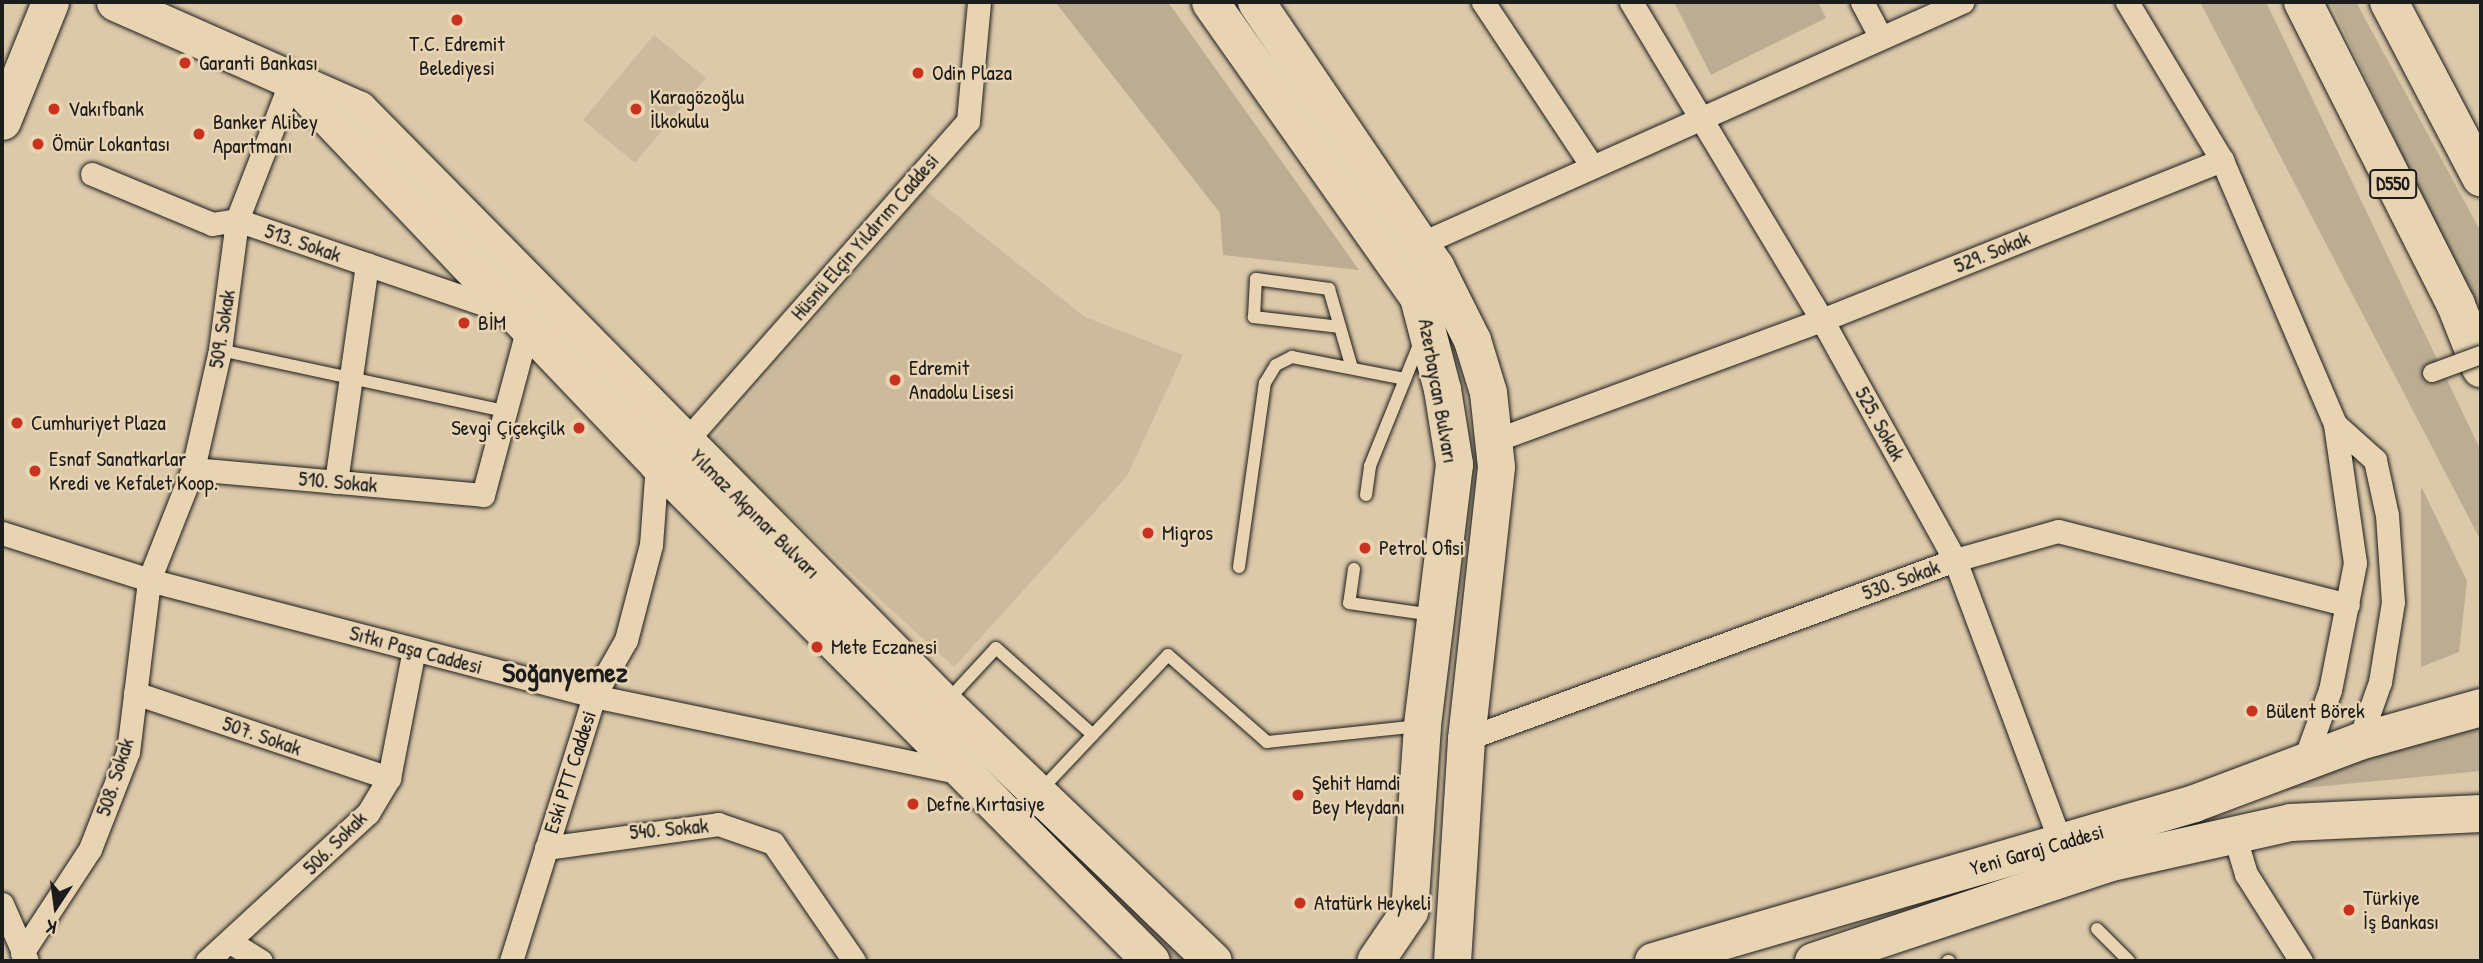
<!DOCTYPE html>
<meta charset="utf-8">
<style>
body{margin:0}
#map{position:relative;width:2483px;height:963px;overflow:hidden;background:#dcc9a9;font-family:"Patrick Hand",sans-serif}
div>[style]{position:absolute}
.built>*{inset:0;background:#ccba9d}
.green>*{inset:0;background:#bcac92}
.roads{filter:drop-shadow(0 0 2px #1c1c1c) drop-shadow(0 0 2px #1c1c1c)}
.service>*{height:12px;margin:-6px;padding:0 6px;transform-origin:6px;border-radius:6px;background:#e8d4b2}
.minor>*{height:23px;margin:-11.5px;padding:0 11.5px;transform-origin:11.5px;border-radius:11.5px;background:#e8d4b2}
.primary>*{height:37px;margin:-18.5px;padding:0 18.5px;transform-origin:18.5px;border-radius:18.5px;background:#e8d4b2}
.trunk>*{height:38px;margin:-19px;padding:0 19px;transform-origin:19px;border-radius:19px;background:#e8d4b2}
.bridges{filter:drop-shadow(0 0 2px #1c1c1c) drop-shadow(0 0 2px #1c1c1c)}
.pedestrian-bridge>*{height:18px;margin:-9px;padding:0 9px;transform-origin:9px;border-radius:9px;background:#e8d4b2}
.dots>*{width:19px;height:19px;translate:-50% -50%;box-sizing:border-box;border:4px solid #e8d4b2;border-radius:50%}
span{translate:-50% -50%;white-space:nowrap;text-align:center;line-height:1.15;-webkit-text-stroke:5px #e8d4b2;paint-order:stroke}
.shield-label span{padding:2px 5px;background:#e8d4b2;border:2px solid;border-radius:5px;-webkit-text-stroke-width:0}
.shield-label{font-size:19px;color:#1c1c1c;font-weight:700}
.poi-label{font-size:21px;color:#1c1c1c}
.left{translate:0 -50%;text-align:left}
.right{translate:-100% -50%;text-align:right}
.street-label{font-size:21px;color:#1c1c1c}
.district-label{font-size:28px;color:#1c1c1c;font-weight:700}
.frame{position:absolute;inset:0;border:4px solid #1c1c1c;pointer-events:none}
.north{position:absolute;left:21px;top:872px;width:70px;height:70px;-webkit-text-stroke:5px #e8d4b2;paint-order:stroke;rotate:193deg;font-size:19px;font-weight:700;line-height:28px;text-align:center;color:#1c1c1c}
.north::after{content:'';display:block;margin:auto;width:24px;height:32px;background:#1c1c1c;clip-path:polygon(50% 0,100% 100%,50% 72%,0 100%)}
</style>
<div id="map">
<div class="built">
<i style="clip-path:polygon(654px 35px,706px 78px,635px 163px,583px 120px)"></i>
<i style="clip-path:polygon(925px 190px,1085px 317px,1183px 355px,1127px 476px,954px 667px,709px 443px)"></i>
</div>
<div class="green">
<i style="clip-path:polygon(1168px 2px,1359px 270px,1223px 255px,1220px 213px,1056px 3px)"></i>
<i style="clip-path:polygon(1674px 2px,1818px 2px,1826px 18px,1711px 75px)"></i>
<i style="clip-path:polygon(2200px 2px,2266px 2px,2481px 451px,2481px 541px)"></i>
<i style="clip-path:polygon(2330px 2px,2356px 2px,2481px 232px,2481px 321px)"></i>
<i style="clip-path:polygon(2421px 486px,2467px 581px,2459px 652px,2421px 667px)"></i>
<i style="clip-path:polygon(2481px 717px,2481px 771px,2262px 792px)"></i>
<i style="clip-path:polygon(1085px 868px,1090px 868px,1185px 961px,1174px 961px)"></i>
</div>
<div class="roads">
<div class="service">
<i style="left:1340px;top:327px;width:87px;rotate:-173.4deg"></i>
<i style="left:1254px;top:317px;width:38px;rotate:-87deg"></i>
<i style="left:1256px;top:279px;width:74px;rotate:7.8deg"></i>
<i style="left:1329px;top:289px;width:82px;rotate:73.8deg"></i>
<i style="left:220px;top:350px;width:295px;rotate:12.1deg"></i>
<i style="left:1366px;top:495px;width:29px;rotate:-82deg"></i>
<i style="left:1370px;top:466px;width:134px;rotate:-68deg"></i>
<i style="left:1239px;top:567px;width:186px;rotate:-82deg"></i>
<i style="left:1265px;top:383px;width:21px;rotate:-59deg"></i>
<i style="left:1276px;top:365px;width:18px;rotate:-27deg"></i>
<i style="left:1292px;top:357px;width:115px;rotate:11deg"></i>
<i style="left:1354px;top:569px;width:34px;rotate:98deg"></i>
<i style="left:1349px;top:603px;width:85px;rotate:8.1deg"></i>
<i style="left:947px;top:701px;width:72px;rotate:-47.2deg"></i>
<i style="left:996px;top:648px;width:130px;rotate:41.9deg"></i>
<i style="left:1039px;top:792px;width:188px;rotate:-46.7deg"></i>
<i style="left:1168px;top:655px;width:132px;rotate:41.3deg"></i>
<i style="left:1267px;top:742px;width:152px;rotate:-6deg"></i>
<i style="left:2097px;top:929px;width:45px;rotate:45deg"></i>
<i style="left:1948px;top:961px;width:1px"></i>
</div>
<div class="minor">
<i style="left:1483px;top:2px;width:197px;rotate:56.4deg"></i>
<i style="left:1631px;top:2px;width:371px;rotate:59deg"></i>
<i style="left:1822px;top:320px;width:274px;rotate:61deg"></i>
<i style="left:1955px;top:560px;width:312px;rotate:69.5deg"></i>
<i style="left:1862px;top:2px;width:38px;rotate:62deg"></i>
<i style="left:2127px;top:2px;width:184px;rotate:59deg"></i>
<i style="left:92px;top:174px;width:130px;rotate:22.6deg"></i>
<i style="left:212px;top:224px;width:25px;rotate:-9deg"></i>
<i style="left:237px;top:220px;width:286px;rotate:18.8deg"></i>
<i style="left:1420px;top:244px;width:594px;rotate:-24.06deg"></i>
<i style="left:2335px;top:424px;width:54px;rotate:42deg"></i>
<i style="left:2375px;top:460px;width:56px;rotate:77.7deg"></i>
<i style="left:2387px;top:515px;width:87px;rotate:86.1deg"></i>
<i style="left:2393px;top:602px;width:81px;rotate:99.2deg"></i>
<i style="left:2380px;top:682px;width:63px;rotate:109.6deg"></i>
<i style="left:1493px;top:441px;width:351px;rotate:-20.2deg"></i>
<i style="left:1822px;top:320px;width:431px;rotate:-21.8deg"></i>
<i style="left:2222px;top:160px;width:287px;rotate:66.8deg"></i>
<i style="left:2335px;top:424px;width:140px;rotate:81.8deg"></i>
<i style="left:2355px;top:563px;width:129px;rotate:101.1deg"></i>
<i style="left:2330px;top:690px;width:77px;rotate:109.9deg"></i>
<i style="left:684px;top:443px;width:429px;rotate:-48.6deg"></i>
<i style="left:968px;top:121px;width:120px;rotate:-84.7deg"></i>
<i style="left:193px;top:469px;width:291px;rotate:5.1deg"></i>
<i style="left:483px;top:495px;width:174px;rotate:-75deg"></i>
<i style="left:336px;top:482px;width:220px;rotate:-81.9deg"></i>
<i style="left:2px;top:533px;width:154px;rotate:17.7deg"></i>
<i style="left:149px;top:580px;width:460px;rotate:14.6deg"></i>
<i style="left:594px;top:696px;width:373px;rotate:11.8deg"></i>
<i style="left:135px;top:693px;width:268px;rotate:18.5deg"></i>
<i style="left:1466px;top:739px;width:521px;rotate:-20.11deg"></i>
<i style="left:1955px;top:560px;width:107px;rotate:-15.7deg"></i>
<i style="left:2058px;top:531px;width:299px;rotate:14.3deg"></i>
<i style="left:2234px;top:834px;width:42px;rotate:73.3deg"></i>
<i style="left:2246px;top:874px;width:103px;rotate:57.7deg"></i>
<i style="left:546px;top:848px;width:174px;rotate:-7.9deg"></i>
<i style="left:718px;top:824px;width:58px;rotate:19.1deg"></i>
<i style="left:773px;top:843px;width:143px;rotate:55.5deg"></i>
<i style="left:2px;top:904px;width:62px;rotate:66.3deg"></i>
<i style="left:232px;top:943px;width:34px;rotate:32deg"></i>
<i style="left:22px;top:953px;width:124px;rotate:-56.8deg"></i>
<i style="left:90px;top:849px;width:104px;rotate:-68.6deg"></i>
<i style="left:128px;top:752px;width:173px;rotate:-83deg"></i>
<i style="left:149px;top:580px;width:119px;rotate:-68.4deg"></i>
<i style="left:193px;top:469px;width:122px;rotate:-77.2deg"></i>
<i style="left:220px;top:350px;width:131px;rotate:-82.5deg"></i>
<i style="left:237px;top:220px;width:152px;rotate:-68.8deg"></i>
<i style="left:207px;top:961px;width:219px;rotate:-42.6deg"></i>
<i style="left:368px;top:813px;width:41px;rotate:-59deg"></i>
<i style="left:389px;top:778px;width:131px;rotate:-79deg"></i>
<i style="left:511px;top:961px;width:278px;rotate:-72.6deg"></i>
<i style="left:594px;top:696px;width:64px;rotate:-60.3deg"></i>
<i style="left:626px;top:640px;width:98px;rotate:-75.3deg"></i>
<i style="left:651px;top:545px;width:82px;rotate:-85.8deg"></i>
</div>
<div class="primary">
<i style="left:115px;top:2px;width:266px;rotate:23.8deg"></i>
<i style="left:358px;top:109px;width:836px;rotate:45.39deg"></i>
<i style="left:945px;top:704px;width:371px;rotate:43.8deg"></i>
<i style="left:1210px;top:2px;width:361px;rotate:54.8deg"></i>
<i style="left:1418px;top:297px;width:95px;rotate:75.4deg"></i>
<i style="left:1442px;top:389px;width:76px;rotate:80.9deg"></i>
<i style="left:1454px;top:464px;width:264px;rotate:97deg"></i>
<i style="left:1422px;top:726px;width:185px;rotate:94deg"></i>
<i style="left:1409px;top:911px;width:60px;rotate:124.2deg"></i>
<i style="left:1256px;top:2px;width:319px;rotate:55.9deg"></i>
<i style="left:1435px;top:266px;width:83px;rotate:63.4deg"></i>
<i style="left:1472px;top:340px;width:54px;rotate:72.9deg"></i>
<i style="left:1488px;top:392px;width:75px;rotate:83.9deg"></i>
<i style="left:1496px;top:467px;width:274px;rotate:96.3deg"></i>
<i style="left:1466px;top:739px;width:222px;rotate:93.6deg"></i>
<i style="left:299px;top:87px;width:519px;rotate:46.4deg"></i>
<i style="left:657px;top:463px;width:701px;rotate:45.23deg"></i>
<i style="left:2px;top:121px;width:128px;rotate:-68deg"></i>
<i style="left:1653px;top:961px;width:564px;rotate:-16.28deg"></i>
<i style="left:2194px;top:803px;width:176px;rotate:-20.6deg"></i>
<i style="left:2359px;top:741px;width:127px;rotate:-15.6deg"></i>
<i style="left:1813px;top:961px;width:310px;rotate:-18.4deg"></i>
<i style="left:2107px;top:863px;width:188px;rotate:-12.6deg"></i>
<i style="left:2290px;top:822px;width:191px;rotate:-2.7deg"></i>
</div>
<div class="trunk">
<i style="left:2303px;top:2px;width:339px;rotate:63.2deg"></i>
<i style="left:2456px;top:305px;width:68px;rotate:68.4deg"></i>
<i style="left:2389px;top:2px;width:198px;rotate:62.3deg"></i>
</div>
</div>
<div class="bridges">
<div class="pedestrian-bridge">
<i style="left:2432px;top:373px;width:52px;rotate:-20.2deg"></i>
</div>
</div>
<div class="dots">
<i style="left:457px;top:20px;background:#c8321e"></i>
<i style="left:185px;top:63px;background:#c8321e"></i>
<i style="left:918px;top:73px;background:#c8321e"></i>
<i style="left:54px;top:109px;background:#c8321e"></i>
<i style="left:636px;top:109px;background:#c8321e"></i>
<i style="left:199px;top:134px;background:#c8321e"></i>
<i style="left:38px;top:144px;background:#c8321e"></i>
<i style="left:464px;top:323px;background:#c8321e"></i>
<i style="left:895px;top:380px;background:#c8321e"></i>
<i style="left:17px;top:423px;background:#c8321e"></i>
<i style="left:579px;top:428px;background:#c8321e"></i>
<i style="left:35px;top:471px;background:#c8321e"></i>
<i style="left:1148px;top:533px;background:#c8321e"></i>
<i style="left:1365px;top:548px;background:#c8321e"></i>
<i style="left:817px;top:647px;background:#c8321e"></i>
<i style="left:2252px;top:711px;background:#c8321e"></i>
<i style="left:1298px;top:795px;background:#c8321e"></i>
<i style="left:913px;top:804px;background:#c8321e"></i>
<i style="left:1300px;top:903px;background:#c8321e"></i>
<i style="left:2349px;top:910px;background:#c8321e"></i>
</div>
<div class="shield-label">
<span style="left:2393px;top:184px">D550</span>
</div>
<div class="poi-label">
<span style="left:457px;top:56px">T.C. Edremit<br>Belediyesi</span>
<span class="left" style="left:199px;top:63px">Garanti Bankası</span>
<span class="left" style="left:932px;top:73px">Odin Plaza</span>
<span class="left" style="left:650px;top:109px">Karagözoğlu<br>İlkokulu</span>
<span class="left" style="left:68px;top:109px">Vakıfbank</span>
<span class="left" style="left:213px;top:134px">Banker Alibey<br>Apartmanı</span>
<span class="left" style="left:52px;top:144px">Ömür Lokantası</span>
<span class="left" style="left:478px;top:323px">BİM</span>
<span class="left" style="left:909px;top:380px">Edremit<br>Anadolu Lisesi</span>
<span class="left" style="left:31px;top:423px">Cumhuriyet Plaza</span>
<span class="right" style="left:565px;top:428px">Sevgi Çiçekçilk</span>
<span class="left" style="left:49px;top:471px">Esnaf Sanatkarlar<br>Kredi ve Kefalet Koop.</span>
<span class="left" style="left:1162px;top:533px">Migros</span>
<span class="left" style="left:1379px;top:548px">Petrol Ofisi</span>
<span class="left" style="left:831px;top:647px">Mete Eczanesi</span>
<span class="left" style="left:2266px;top:711px">Bülent Börek</span>
<span class="left" style="left:1312px;top:795px">Şehit Hamdi<br>Bey Meydanı</span>
<span class="left" style="left:927px;top:804px">Defne Kırtasiye</span>
<span class="left" style="left:2363px;top:910px">Türkiye<br>İş Bankası</span>
<span class="left" style="left:1314px;top:903px">Atatürk Heykeli</span>
</div>
<div class="street-label">
<span style="left:865px;top:237px;rotate:-49deg">Hüsnü Elçin Yıldırım Caddesi</span>
<span style="left:303px;top:243px;rotate:19deg">513. Sokak</span>
<span style="left:1992px;top:252px;rotate:-22deg">529. Sokak</span>
<span style="left:222px;top:329px;rotate:-81deg">509. Sokak</span>
<span style="left:1438px;top:391px;rotate:80deg">Azerbaycan Bulvarı</span>
<span style="left:1880px;top:424px;rotate:61deg">525. Sokak</span>
<span style="left:338px;top:482px;rotate:5deg">510. Sokak</span>
<span style="left:755px;top:514px;rotate:45deg">Yılmaz Akpınar Bulvarı</span>
<span style="left:1901px;top:580px;rotate:-20deg">530. Sokak</span>
<span style="left:416px;top:650px;rotate:15deg">Sıtkı Paşa Caddesi</span>
<span style="left:262px;top:736px;rotate:19deg">507. Sokak</span>
<span style="left:570px;top:772px;rotate:-72deg">Eski PTT Caddesi</span>
<span style="left:115px;top:777px;rotate:-72deg">508. Sokak</span>
<span style="left:669px;top:829px;rotate:-5deg">540. Sokak</span>
<span style="left:335px;top:843px;rotate:-45deg">506. Sokak</span>
<span style="left:2037px;top:850px;rotate:-16deg">Yeni Garaj Caddesi</span>
</div>
<div class="district-label">
<span style="left:565px;top:672px">Soğanyemez</span>
</div>
<div class="frame"></div>
<div class="north">K</div>
</div>
